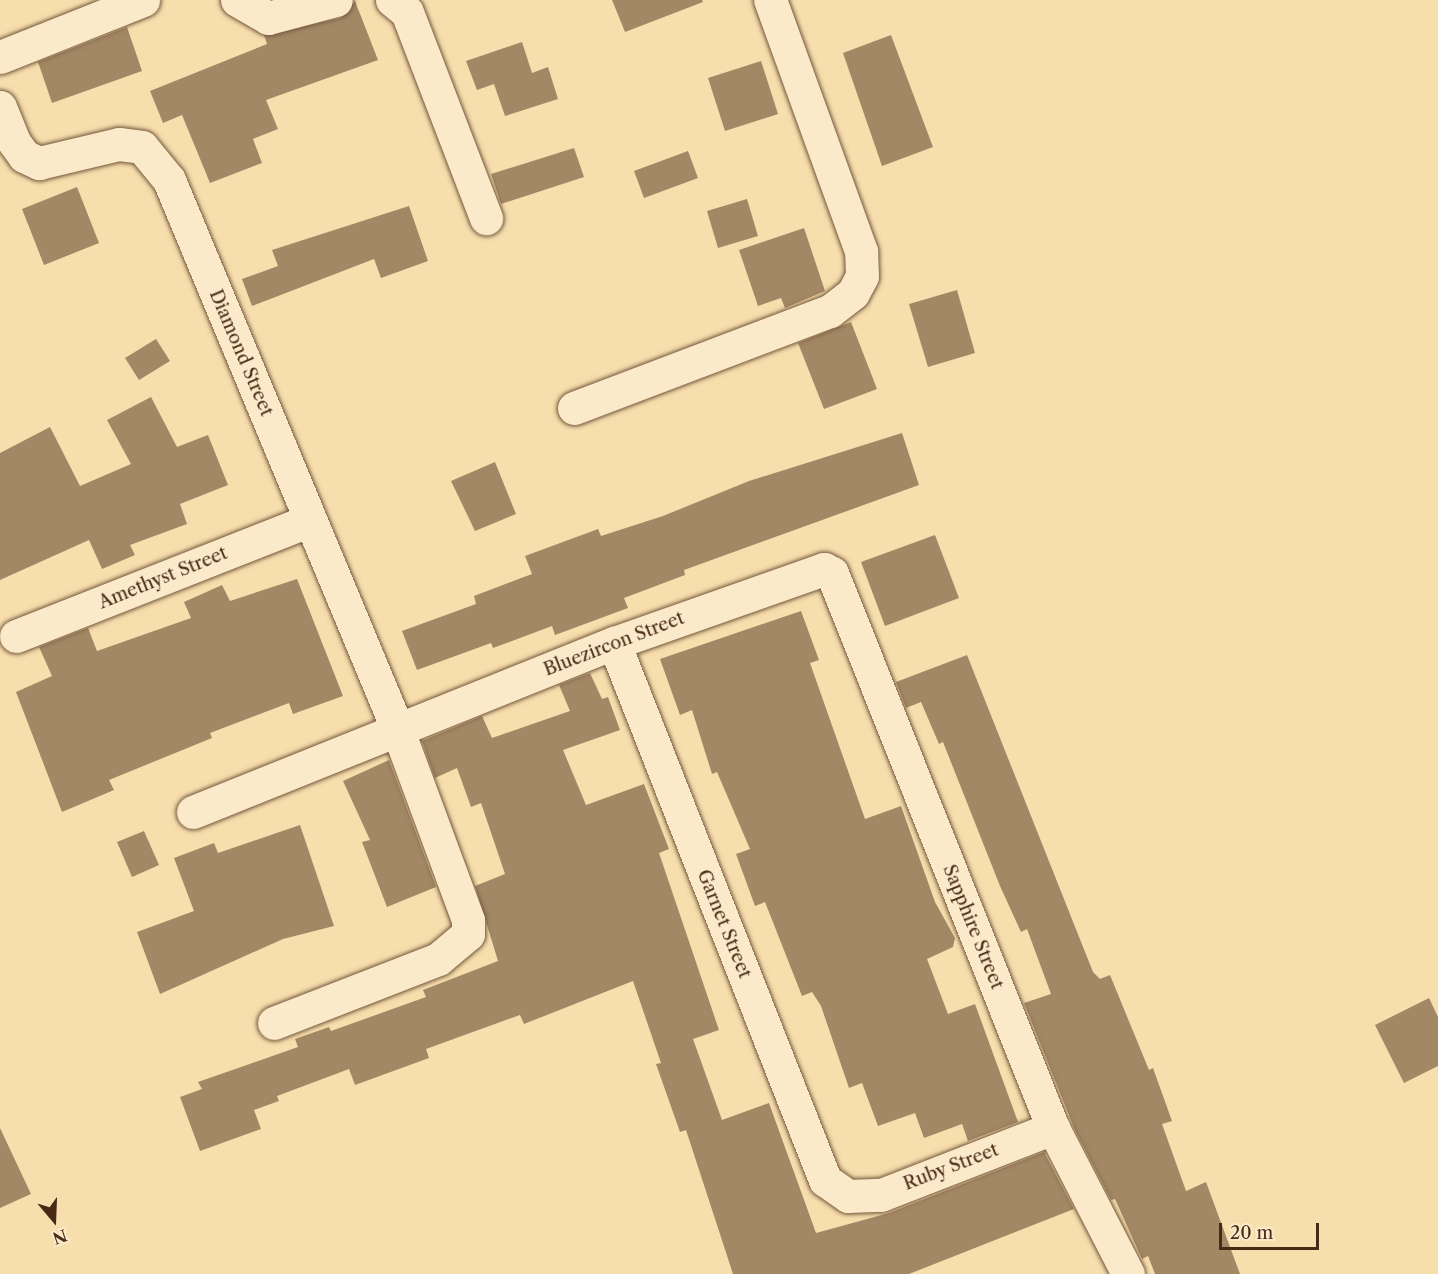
<!DOCTYPE html>
<style>
body{margin:0}
#map{position:relative;width:1438px;height:1274px;overflow:hidden;background:#f7dead;font-family:"Libre Caslon Text",serif}
div>[style]{position:absolute}
.building>*{inset:0;background:#a38865}
.roads{filter:drop-shadow(0 0 2px #74573c) drop-shadow(0 0 2px #74573c)}
.minor>*{height:33px;margin:-16.5px;padding:0 16.5px;transform-origin:16.5px;border-radius:16.5px;background:#faeaca}
span{translate:-50% -50%;white-space:nowrap;text-align:center;line-height:1.15;-webkit-text-stroke:6px #faeaca;paint-order:stroke}
.street-label{font-size:18px;color:#492a17}
.north{position:absolute;left:24px;top:1190px;width:60px;height:60px;-webkit-text-stroke:4px #faeaca;paint-order:stroke;rotate:161deg;font-size:16px;font-weight:700;line-height:24px;text-align:center;color:#492a17}
.north::after{content:'';display:block;margin:auto;width:21px;height:27px;background:#492a17;clip-path:polygon(50% 0,100% 100%,50% 72%,0 100%)}
.scale{position:absolute;left:1219px;top:1223px;width:100px;height:27px;box-sizing:border-box;border:3px solid #492a17;border-top:0;padding-left:8px;font-size:18px;line-height:21px;white-space:nowrap;color:#492a17;-webkit-text-stroke:4px #faeaca;paint-order:stroke}
</style>
<div id="map">
<div class="building">
<i style="clip-path:polygon(612px 0,702px 0,703px 2px,625px 32px)"></i>
<i style="clip-path:polygon(355px 1px,378px 60px,266px 100px,278px 129px,253px 139px,262px 163px,210px 183px,182px 115px,163px 123px,150px 91px,267px 44px,264px 35px,341px 18px)"></i>
<i style="clip-path:polygon(127px 27px,142px 71px,52px 103px,38px 62px)"></i>
<i style="clip-path:polygon(891px 35px,933px 147px,882px 166px,843px 53px)"></i>
<i style="clip-path:polygon(522px 42px,532px 73px,548px 67px,558px 99px,505px 116px,494px 84px,477px 90px,466px 61px)"></i>
<i style="clip-path:polygon(761px 61px,778px 114px,725px 131px,708px 78px)"></i>
<i style="clip-path:polygon(574px 148px,584px 177px,501px 204px,491px 174px)"></i>
<i style="clip-path:polygon(688px 151px,698px 178px,644px 198px,634px 171px)"></i>
<i style="clip-path:polygon(77px 187px,99px 243px,44px 265px,22px 209px)"></i>
<i style="clip-path:polygon(747px 199px,758px 236px,718px 248px,707px 211px)"></i>
<i style="clip-path:polygon(409px 206px,428px 261px,381px 278px,374px 259px,252px 306px,242px 279px,278px 266px,272px 250px)"></i>
<i style="clip-path:polygon(804px 228px,825px 291px,785px 308px,781px 298px,758px 306px,739px 250px)"></i>
<i style="clip-path:polygon(957px 290px,975px 353px,928px 367px,909px 304px)"></i>
<i style="clip-path:polygon(851px 322px,877px 389px,824px 409px,798px 343px)"></i>
<i style="clip-path:polygon(156px 339px,170px 361px,139px 380px,125px 358px)"></i>
<i style="clip-path:polygon(151px 397px,177px 447px,208px 435px,228px 485px,180px 504px,187px 524px,130px 545px,135px 555px,102px 569px,89px 540px,0 580px,0 453px,50px 427px,80px 486px,131px 464px,107px 420px)"></i>
<i style="clip-path:polygon(902px 433px,919px 485px,684px 570px,685px 575px,624px 598px,628px 608px,555px 635px,552px 626px,493px 648px,491px 643px,417px 670px,402px 631px,476px 604px,474px 596px,532px 574px,525px 556px,598px 529px,601px 536px,663px 516px,749px 481px)"></i>
<i style="clip-path:polygon(495px 462px,516px 514px,475px 531px,451px 481px)"></i>
<i style="clip-path:polygon(935px 535px,959px 598px,885px 626px,861px 562px)"></i>
<i style="clip-path:polygon(297px 579px,343px 696px,293px 714px,289px 703px,210px 733px,212px 738px,109px 780px,114px 790px,62px 812px,16px 692px,52px 676px,39px 647px,88px 628px,97px 651px,191px 618px,184px 602px,222px 585px,230px 601px)"></i>
<i style="clip-path:polygon(801px 611px,819px 660px,810px 663px,865px 819px,901px 806px,935px 902px,955px 938px,953px 947px,927px 959px,948px 1014px,975px 1004px,1018px 1122px,968px 1141px,962px 1124px,924px 1138px,915px 1113px,878px 1126px,862px 1083px,849px 1088px,821px 1006px,812px 992px,802px 996px,765px 902px,755px 906px,736px 854px,750px 849px,717px 772px,712px 774px,692px 710px,680px 715px,660px 659px)"></i>
<i style="clip-path:polygon(967px 655px,1093px 972px,1100px 979px,1110px 975px,1149px 1070px,1153px 1068px,1172px 1121px,1162px 1124px,1186px 1191px,1206px 1182px,1240px 1274px,1155px 1274px,1148px 1256px,1142px 1259px,1115px 1199px,1111px 1200px,1075px 1130px,1024px 1003px,1051px 994px,1027px 929px,1021px 932px,1000px 886px,943px 742px,939px 744px,921px 702px,906px 708px,896px 682px)"></i>
<i style="clip-path:polygon(590px 673px,602px 699px,608px 697px,620px 730px,563px 750px,586px 805px,644px 784px,669px 849px,659px 853px,719px 1030px,693px 1039px,722px 1120px,769px 1103px,816px 1233px,889px 1213px,1044px 1152px,1074px 1209px,909px 1274px,733px 1274px,686px 1130px,680px 1132px,656px 1064px,661px 1063px,633px 981px,524px 1024px,520px 1015px,426px 1049px,429px 1058px,355px 1085px,349px 1069px,277px 1096px,279px 1101px,254px 1110px,261px 1129px,200px 1151px,180px 1097px,202px 1089px,198px 1082px,298px 1047px,295px 1039px,329px 1027px,331px 1031px,426px 997px,423px 990px,498px 961px,475px 886px,505px 874px,481px 803px,471px 807px,457px 768px,435px 778px,422px 741px,482px 716px,492px 738px,570px 711px,559px 685px)"></i>
<i style="clip-path:polygon(389px 760px,436px 887px,387px 907px,362px 842px,370px 840px,343px 781px)"></i>
<i style="clip-path:polygon(300px 825px,334px 926px,283px 939px,160px 994px,137px 932px,194px 911px,174px 858px,214px 843px,218px 853px)"></i>
<i style="clip-path:polygon(144px 831px,159px 865px,132px 877px,117px 842px)"></i>
<i style="clip-path:polygon(1429px 998px,1438px 1017px,1438px 1066px,1404px 1083px,1375px 1025px)"></i>
<i style="clip-path:polygon(0 1128px,31px 1194px,0 1208px)"></i>
</div>
<div class="roads">
<div class="minor">
<i style="left:237px;top:0;width:36px;rotate:30deg"></i>
<i style="left:268px;top:18px;width:70px;rotate:-14.8deg"></i>
<i style="left:392px;top:0;width:19px;rotate:39deg"></i>
<i style="left:407px;top:12px;width:221px;rotate:69deg"></i>
<i style="left:0;top:57px;width:154px;rotate:-21.7deg"></i>
<i style="left:0;top:107px;width:38px;rotate:68deg"></i>
<i style="left:14px;top:142px;width:17px;rotate:54deg"></i>
<i style="left:24px;top:156px;width:17px;rotate:25deg"></i>
<i style="left:39px;top:163px;width:82px;rotate:-13.4deg"></i>
<i style="left:119px;top:144px;width:23px;rotate:7deg"></i>
<i style="left:142px;top:147px;width:43px;rotate:50.7deg"></i>
<i style="left:169px;top:180px;width:594px;rotate:67.41deg"></i>
<i style="left:397px;top:728px;width:205px;rotate:69.7deg"></i>
<i style="left:468px;top:920px;width:14px;rotate:90deg"></i>
<i style="left:468px;top:934px;width:39px;rotate:140deg"></i>
<i style="left:438px;top:959px;width:176px;rotate:158.7deg"></i>
<i style="left:574px;top:408px;width:274px;rotate:-20.8deg"></i>
<i style="left:830px;top:311px;width:29px;rotate:-38deg"></i>
<i style="left:853px;top:293px;width:19px;rotate:-62deg"></i>
<i style="left:862px;top:276px;width:25px;rotate:-92deg"></i>
<i style="left:861px;top:251px;width:267px;rotate:-109.9deg"></i>
<i style="left:16px;top:636px;width:316px;rotate:-21.5deg"></i>
<i style="left:614px;top:643px;width:577px;rotate:68.55deg"></i>
<i style="left:825px;top:1180px;width:28px;rotate:35deg"></i>
<i style="left:848px;top:1196px;width:33px;rotate:-2deg"></i>
<i style="left:881px;top:1195px;width:185px;rotate:-21.3deg"></i>
<i style="left:193px;top:812px;width:454px;rotate:-21.9deg"></i>
<i style="left:614px;top:643px;width:223px;rotate:-19.4deg"></i>
<i style="left:824px;top:569px;width:9px;rotate:27deg"></i>
<i style="left:832px;top:573px;width:597px;rotate:68.29deg"></i>
<i style="left:1053px;top:1128px;width:164px;rotate:62.8deg"></i>
</div>
</div>
<div class="street-label">
<span style="left:241px;top:353px;rotate:67deg">Diamond Street</span>
<span style="left:163px;top:578px;rotate:-22deg">Amethyst Street</span>
<span style="left:614px;top:644px;rotate:-21deg">Bluezircon Street</span>
<span style="left:724px;top:924px;rotate:68deg">Garnet Street</span>
<span style="left:973px;top:927px;rotate:68deg">Sapphire Street</span>
<span style="left:951px;top:1167px;rotate:-21deg">Ruby Street</span>
</div>
<div class="north">N</div>
<div class="scale">20 m</div>
</div>
